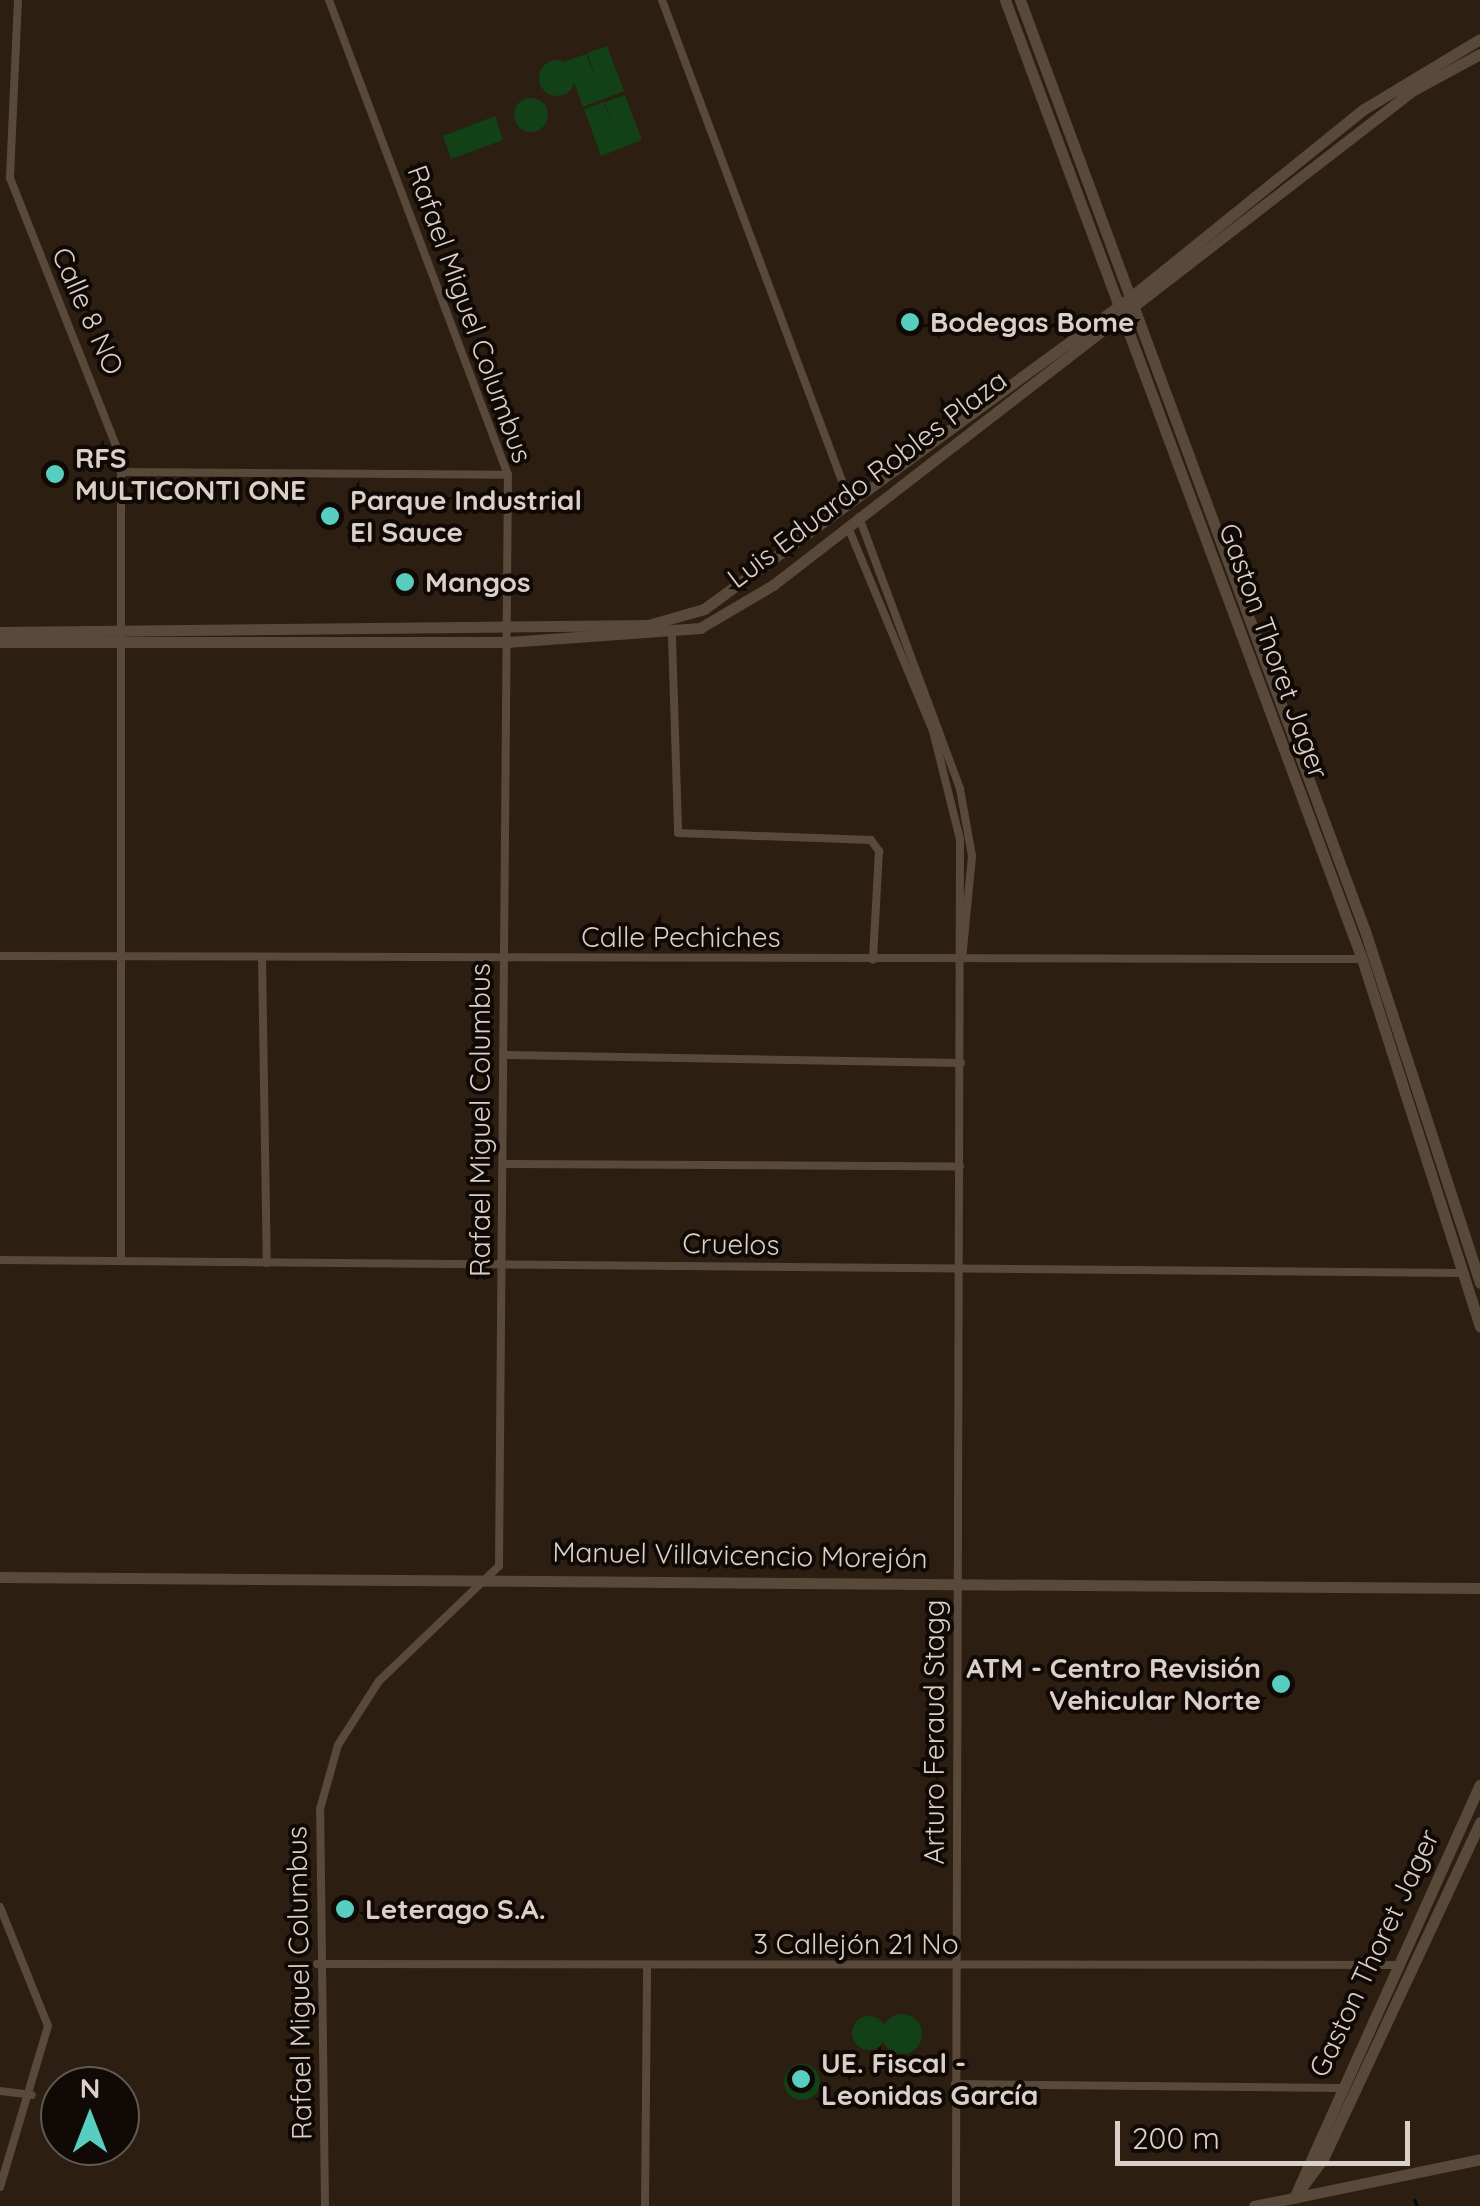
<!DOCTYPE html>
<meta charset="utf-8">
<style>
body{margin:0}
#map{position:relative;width:1480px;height:2206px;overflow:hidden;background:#2c1e11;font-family:Quicksand,sans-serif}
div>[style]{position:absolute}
.green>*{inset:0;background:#124017}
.round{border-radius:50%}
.stream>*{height:2.5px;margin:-1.25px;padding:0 1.25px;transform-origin:1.25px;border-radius:1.25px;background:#010911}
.street>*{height:8px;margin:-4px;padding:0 4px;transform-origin:4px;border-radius:4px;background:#59493b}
.secondary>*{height:11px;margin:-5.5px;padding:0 5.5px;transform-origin:5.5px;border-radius:5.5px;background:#59493b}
.dots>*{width:28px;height:28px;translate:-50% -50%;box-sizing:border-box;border:5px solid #100905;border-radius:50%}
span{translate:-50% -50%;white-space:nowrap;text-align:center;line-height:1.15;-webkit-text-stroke:8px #100905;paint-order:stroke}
.street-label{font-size:28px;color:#dad0c8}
.poi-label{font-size:28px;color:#dad0c8;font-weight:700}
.left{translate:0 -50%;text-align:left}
.right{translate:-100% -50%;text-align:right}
.north{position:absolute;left:40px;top:2066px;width:100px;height:100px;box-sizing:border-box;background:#100905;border:2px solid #615953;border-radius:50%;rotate:0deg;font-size:28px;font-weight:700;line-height:40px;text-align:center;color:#dad0c8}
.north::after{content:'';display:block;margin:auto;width:35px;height:45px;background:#58cec1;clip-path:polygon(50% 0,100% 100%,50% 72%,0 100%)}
.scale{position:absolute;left:1115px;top:2121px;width:295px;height:45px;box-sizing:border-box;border:5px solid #dad0c8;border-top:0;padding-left:12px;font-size:30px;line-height:35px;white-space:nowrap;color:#dad0c8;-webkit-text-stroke:8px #100905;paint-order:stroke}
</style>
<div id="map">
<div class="green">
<i style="clip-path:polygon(607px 46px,624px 91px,583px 107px,566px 61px,586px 54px,597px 82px,587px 53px)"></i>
<i class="round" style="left:539px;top:60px;width:36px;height:36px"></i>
<i style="clip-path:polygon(625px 95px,642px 140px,601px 156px,584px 109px,604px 102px,612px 124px,605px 102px)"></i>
<i class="round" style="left:514px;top:98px;width:34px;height:34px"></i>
<i style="clip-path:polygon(495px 116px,503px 140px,451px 159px,443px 136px)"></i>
<i class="round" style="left:882px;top:2014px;width:40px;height:40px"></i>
<i class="round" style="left:852px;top:2016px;width:34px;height:34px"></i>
<i class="round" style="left:784px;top:2064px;width:36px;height:36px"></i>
</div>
<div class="stream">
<i style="left:1415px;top:2200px;width:6px;rotate:72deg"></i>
</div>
<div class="street">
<i style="left:18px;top:0;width:178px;rotate:92.6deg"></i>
<i style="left:10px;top:178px;width:302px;rotate:68.4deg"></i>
<i style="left:121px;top:459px;width:802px;rotate:90deg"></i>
<i style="left:662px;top:0;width:539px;rotate:69.48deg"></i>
<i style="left:121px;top:472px;width:387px;rotate:0.4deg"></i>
<i style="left:859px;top:517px;width:290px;rotate:69.6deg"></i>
<i style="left:960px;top:789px;width:68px;rotate:79.8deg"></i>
<i style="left:972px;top:856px;width:103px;rotate:95.5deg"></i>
<i style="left:848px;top:527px;width:221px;rotate:67.4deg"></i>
<i style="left:933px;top:731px;width:111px;rotate:76deg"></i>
<i style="left:960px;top:839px;width:1367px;rotate:90.17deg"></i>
<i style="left:672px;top:637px;width:196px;rotate:88.2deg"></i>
<i style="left:678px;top:833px;width:193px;rotate:2.1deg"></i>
<i style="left:871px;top:840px;width:14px;rotate:54deg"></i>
<i style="left:879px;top:851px;width:109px;rotate:93.2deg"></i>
<i style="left:0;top:956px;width:1362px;rotate:0.13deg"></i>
<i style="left:262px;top:957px;width:306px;rotate:89.1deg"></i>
<i style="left:503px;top:1055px;width:458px;rotate:1deg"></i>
<i style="left:503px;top:1164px;width:457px;rotate:0.3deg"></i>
<i style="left:0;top:1260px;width:1461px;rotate:0.51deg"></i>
<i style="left:0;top:1907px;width:128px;rotate:68deg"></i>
<i style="left:48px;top:2026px;width:168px;rotate:106.6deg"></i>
<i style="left:317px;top:1964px;width:1077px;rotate:0.05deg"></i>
<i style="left:955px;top:2084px;width:384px;rotate:0.6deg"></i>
<i style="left:0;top:2091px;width:32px;rotate:7deg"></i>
<i style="left:325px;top:2206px;width:397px;rotate:-90.7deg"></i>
<i style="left:320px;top:1809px;width:66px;rotate:-74.3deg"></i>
<i style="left:338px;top:1745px;width:76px;rotate:-57.4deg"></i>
<i style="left:379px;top:1681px;width:166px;rotate:-43.8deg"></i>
<i style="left:499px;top:1566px;width:1091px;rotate:-89.53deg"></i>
<i style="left:508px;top:475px;width:508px;rotate:-110.65deg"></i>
<i style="left:645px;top:2206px;width:240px;rotate:-89.5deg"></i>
</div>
<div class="secondary">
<i style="left:1005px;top:0;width:1023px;rotate:69.58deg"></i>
<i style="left:1362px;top:959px;width:386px;rotate:72.2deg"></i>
<i style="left:1020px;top:0;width:993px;rotate:69.67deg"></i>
<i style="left:1365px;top:931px;width:370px;rotate:71.9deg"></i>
<i style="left:0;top:632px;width:648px;rotate:-0.62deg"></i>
<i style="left:648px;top:625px;width:58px;rotate:-15.9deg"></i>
<i style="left:704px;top:609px;width:524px;rotate:-36.15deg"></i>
<i style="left:1127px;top:300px;width:304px;rotate:-38.9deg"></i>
<i style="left:1364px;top:109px;width:135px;rotate:-31.1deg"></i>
<i style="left:0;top:642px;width:506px"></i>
<i style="left:506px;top:642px;width:195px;rotate:-4.1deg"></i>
<i style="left:700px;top:628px;width:85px;rotate:-30.5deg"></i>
<i style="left:773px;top:585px;width:808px;rotate:-37.71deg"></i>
<i style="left:1412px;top:91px;width:77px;rotate:-28.6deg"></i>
<i style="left:0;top:1577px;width:1480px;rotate:0.43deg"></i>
<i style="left:1296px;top:2195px;width:45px;rotate:-53.1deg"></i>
<i style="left:1323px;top:2159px;width:372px;rotate:-65deg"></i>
<i style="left:1294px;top:2198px;width:453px;rotate:-65.8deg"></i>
<i style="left:1254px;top:2206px;width:231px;rotate:-11.7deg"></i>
</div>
<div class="dots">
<i style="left:910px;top:322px;background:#58cec1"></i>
<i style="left:55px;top:474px;background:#58cec1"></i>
<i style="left:330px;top:516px;background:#58cec1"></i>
<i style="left:405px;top:582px;background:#58cec1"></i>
<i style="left:1281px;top:1684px;background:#58cec1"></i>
<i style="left:345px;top:1909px;background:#58cec1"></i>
<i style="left:801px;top:2079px;background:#58cec1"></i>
</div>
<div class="street-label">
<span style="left:88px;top:311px;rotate:66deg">Calle 8 NO</span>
<span style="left:470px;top:314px;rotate:70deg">Rafael Miguel Columbus</span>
<span style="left:867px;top:479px;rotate:-37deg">Luis Eduardo Robles Plaza</span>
<span style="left:1274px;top:651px;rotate:70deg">Gaston Thoret Jager</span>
<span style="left:681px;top:937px">Calle Pechiches</span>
<span style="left:480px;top:1120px;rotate:-90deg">Rafael Miguel Columbus</span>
<span style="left:731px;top:1244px;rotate:1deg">Cruelos</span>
<span style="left:740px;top:1555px;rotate:1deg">Manuel Villavicencio Morejón</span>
<span style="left:934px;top:1732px;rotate:-90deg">Arturo Feraud Stagg</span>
<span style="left:856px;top:1944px">3 Callejón 21 No</span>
<span style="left:1374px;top:1953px;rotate:-65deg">Gaston Thoret Jager</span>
<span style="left:299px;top:1983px;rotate:-91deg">Rafael Miguel Columbus</span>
</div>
<div class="poi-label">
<span class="left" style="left:930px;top:322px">Bodegas Bome</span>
<span class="left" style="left:75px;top:474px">RFS<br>MULTICONTI ONE</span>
<span class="left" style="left:350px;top:516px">Parque Industrial<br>El Sauce</span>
<span class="left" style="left:425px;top:582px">Mangos</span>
<span class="right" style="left:1261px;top:1684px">ATM - Centro Revisión<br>Vehicular Norte</span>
<span class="left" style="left:365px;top:1909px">Leterago S.A.</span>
<span class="left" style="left:821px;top:2079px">UE. Fiscal -<br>Leonidas García</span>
</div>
<div class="north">N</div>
<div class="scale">200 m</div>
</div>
